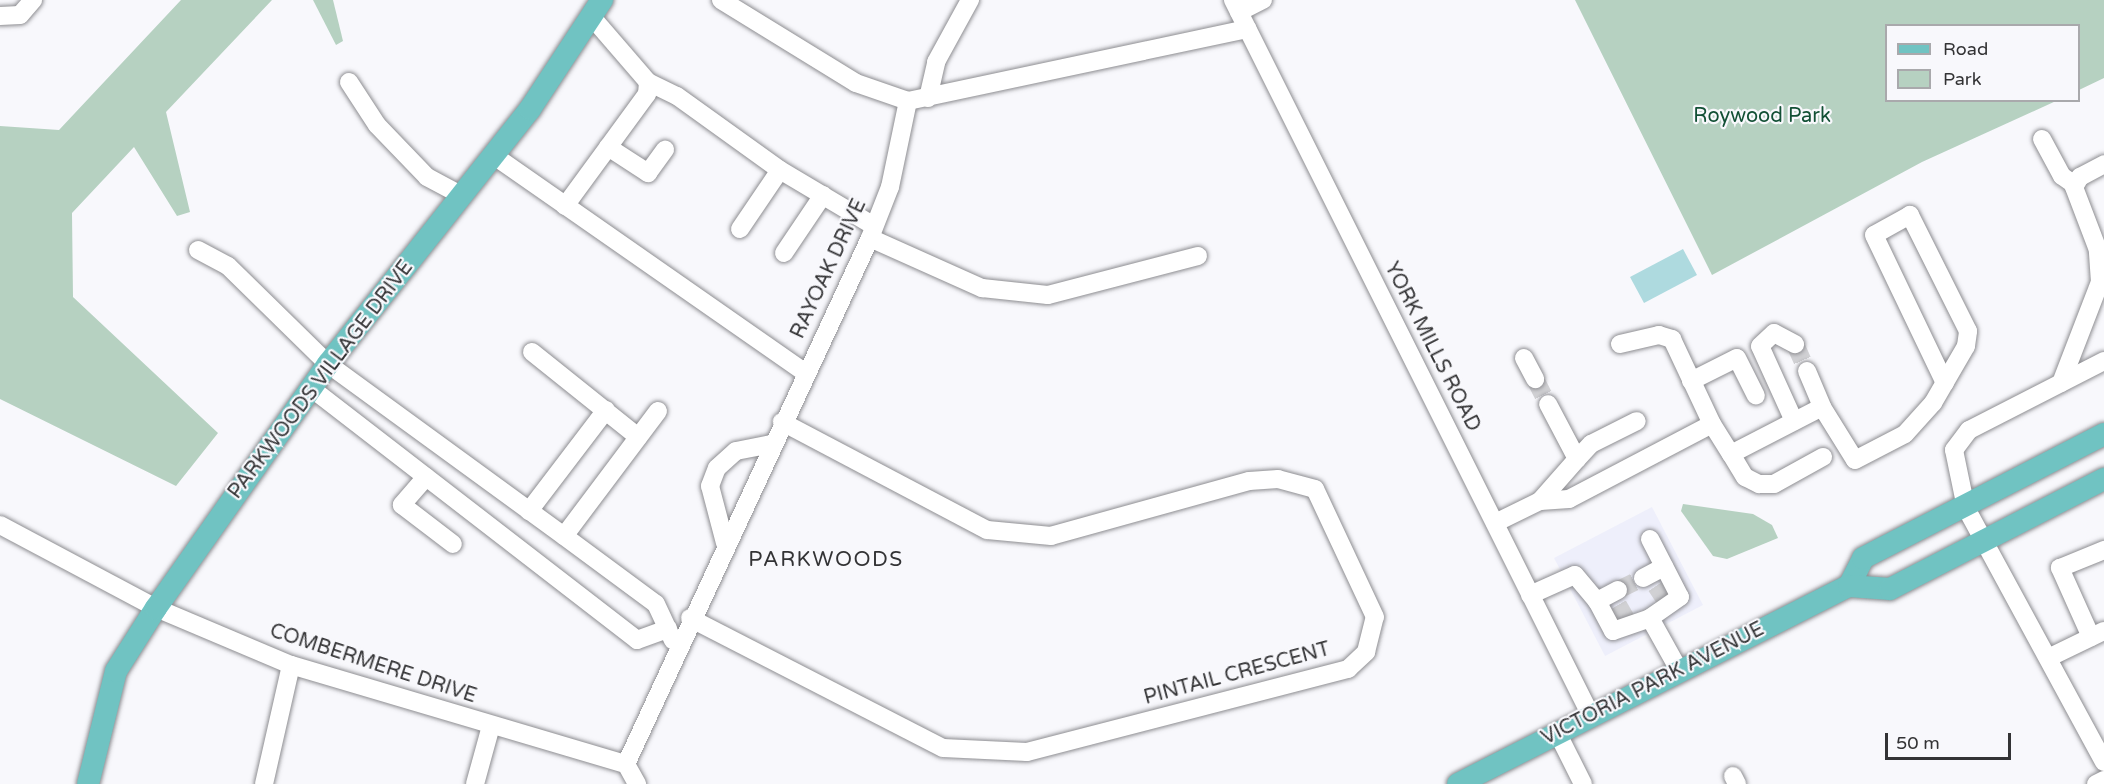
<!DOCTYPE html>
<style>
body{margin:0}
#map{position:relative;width:2104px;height:784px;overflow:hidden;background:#f8f8fc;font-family:"Varela Round",sans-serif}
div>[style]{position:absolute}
.built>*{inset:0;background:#eeeffb}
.green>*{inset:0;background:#b6d1c1}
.water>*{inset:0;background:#aedadf}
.minor-tunnel>*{height:18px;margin-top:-9px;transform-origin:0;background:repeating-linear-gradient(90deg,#d1d1d4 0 18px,transparent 0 27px)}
.roads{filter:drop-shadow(0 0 2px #8d8d91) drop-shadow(0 0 2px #8d8d91)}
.minor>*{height:18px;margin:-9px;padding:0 9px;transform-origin:9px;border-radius:9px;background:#fff}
.major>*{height:22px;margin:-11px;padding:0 11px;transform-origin:11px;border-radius:11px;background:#70c3c2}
span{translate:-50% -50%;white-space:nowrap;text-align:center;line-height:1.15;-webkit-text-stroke:4.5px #f8f8fc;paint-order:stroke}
.park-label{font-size:20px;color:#125035}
.street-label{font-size:20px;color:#333335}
.neighbourhood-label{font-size:21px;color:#333335;letter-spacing:1.5px}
.legend{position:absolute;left:1885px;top:24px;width:195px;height:78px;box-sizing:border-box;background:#f8f8fc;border:2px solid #a9a9ac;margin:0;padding:8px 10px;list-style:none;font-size:18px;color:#333335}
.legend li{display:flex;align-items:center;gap:12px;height:30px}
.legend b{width:30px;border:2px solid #a9a9ac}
.scale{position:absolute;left:1885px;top:733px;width:126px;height:27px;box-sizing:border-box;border:3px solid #333335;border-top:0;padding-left:8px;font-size:18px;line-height:21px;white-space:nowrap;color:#333335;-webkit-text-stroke:4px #f8f8fc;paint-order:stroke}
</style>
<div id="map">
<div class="built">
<i style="clip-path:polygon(1652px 507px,1703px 605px,1605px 656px,1554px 558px)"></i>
</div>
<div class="green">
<i style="clip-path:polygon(181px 0,272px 0,166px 112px,190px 212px,177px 216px,134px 147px,72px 213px,73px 297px,218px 433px,176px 486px,0 399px,0 126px,59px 130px)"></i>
<i style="clip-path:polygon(313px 0,333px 0,343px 41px,336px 45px)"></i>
<i style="clip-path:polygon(1575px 0,2104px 0,2104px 78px,2079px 90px,2078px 26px,1886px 26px,1886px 100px,2056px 101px,1922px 162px,1712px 275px)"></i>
<i style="clip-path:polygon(1683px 504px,1753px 514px,1772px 525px,1778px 538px,1727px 559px,1713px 556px,1681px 511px)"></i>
</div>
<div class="water">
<i style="clip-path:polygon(1683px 249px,1697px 275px,1644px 303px,1630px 277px)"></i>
</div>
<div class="minor-tunnel">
<i style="left:1795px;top:344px;width:30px;rotate:66deg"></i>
<i style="left:1535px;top:379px;width:28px;rotate:63deg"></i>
<i style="left:1656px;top:586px;width:14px;rotate:56deg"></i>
<i style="left:1618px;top:590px;width:28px;rotate:-26deg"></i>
<i style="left:1618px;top:605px;width:16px;rotate:60deg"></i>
</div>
<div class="roads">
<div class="minor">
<i style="left:721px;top:0;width:158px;rotate:31.6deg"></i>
<i style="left:856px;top:83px;width:55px;rotate:19.1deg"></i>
<i style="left:908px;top:101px;width:347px;rotate:-12deg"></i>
<i style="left:1233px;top:0;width:798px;rotate:63.43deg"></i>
<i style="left:1239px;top:12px;width:27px;rotate:-27deg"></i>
<i style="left:0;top:16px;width:20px;rotate:-3deg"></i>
<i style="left:20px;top:15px;width:20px;rotate:-49deg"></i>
<i style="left:349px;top:82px;width:51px;rotate:56.9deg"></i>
<i style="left:377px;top:125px;width:72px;rotate:46.1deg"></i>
<i style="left:427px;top:177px;width:38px;rotate:28deg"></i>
<i style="left:648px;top:82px;width:32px;rotate:26deg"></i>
<i style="left:677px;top:96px;width:127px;rotate:35.7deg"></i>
<i style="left:928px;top:98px;width:37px;rotate:-77deg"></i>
<i style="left:936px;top:62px;width:71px;rotate:-61.3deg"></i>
<i style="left:2042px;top:139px;width:42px;rotate:61.6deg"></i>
<i style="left:2062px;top:176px;width:16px;rotate:35deg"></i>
<i style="left:608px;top:147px;width:48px;rotate:33deg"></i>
<i style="left:648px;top:173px;width:29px;rotate:-54deg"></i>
<i style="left:493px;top:155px;width:381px;rotate:34.9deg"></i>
<i style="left:565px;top:206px;width:139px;rotate:-53.8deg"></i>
<i style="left:647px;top:94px;width:12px;rotate:-85deg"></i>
<i style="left:648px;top:82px;width:87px;rotate:-130.8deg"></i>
<i style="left:740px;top:229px;width:71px;rotate:-55.9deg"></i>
<i style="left:780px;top:170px;width:109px;rotate:30.8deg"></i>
<i style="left:870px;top:238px;width:123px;rotate:24.1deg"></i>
<i style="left:982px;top:288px;width:66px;rotate:6.1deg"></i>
<i style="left:1048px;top:295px;width:155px;rotate:-14.6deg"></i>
<i style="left:198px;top:250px;width:34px;rotate:28deg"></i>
<i style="left:228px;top:266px;width:140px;rotate:44.4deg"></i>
<i style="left:328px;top:364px;width:292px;rotate:36.1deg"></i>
<i style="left:784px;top:253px;width:70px;rotate:-56.1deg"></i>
<i style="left:1620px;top:344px;width:40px;rotate:-13deg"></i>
<i style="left:1659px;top:335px;width:14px;rotate:17deg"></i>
<i style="left:1672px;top:339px;width:94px;rotate:64.8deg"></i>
<i style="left:532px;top:352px;width:136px;rotate:38.7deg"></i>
<i style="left:1524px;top:358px;width:24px;rotate:62deg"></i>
<i style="left:2104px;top:361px;width:152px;rotate:152.9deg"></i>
<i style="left:1969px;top:430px;width:25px;rotate:127deg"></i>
<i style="left:1954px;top:450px;width:59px;rotate:78.3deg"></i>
<i style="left:1966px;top:508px;width:289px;rotate:61.5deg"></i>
<i style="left:1807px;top:371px;width:39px;rotate:67deg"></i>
<i style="left:1691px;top:381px;width:51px;rotate:-26.6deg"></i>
<i style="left:1737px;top:358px;width:42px;rotate:63.4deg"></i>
<i style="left:2061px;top:383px;width:108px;rotate:-68.9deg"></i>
<i style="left:2100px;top:282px;width:32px;rotate:-94deg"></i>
<i style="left:2098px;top:250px;width:67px;rotate:-110.9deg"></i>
<i style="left:2074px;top:187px;width:12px;rotate:-59deg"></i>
<i style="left:2080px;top:177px;width:27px;rotate:-28deg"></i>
<i style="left:311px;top:388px;width:412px;rotate:37.7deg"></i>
<i style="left:637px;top:640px;width:33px;rotate:-20deg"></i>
<i style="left:658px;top:411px;width:156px;rotate:126.9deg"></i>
<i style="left:564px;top:536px;width:114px;rotate:36.5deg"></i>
<i style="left:656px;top:604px;width:40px;rotate:65deg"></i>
<i style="left:1794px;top:421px;width:82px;rotate:-114.4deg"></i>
<i style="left:1760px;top:346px;width:19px;rotate:-43deg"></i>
<i style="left:1774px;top:333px;width:24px;rotate:28deg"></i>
<i style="left:1731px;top:454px;width:27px;rotate:59deg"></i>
<i style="left:1745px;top:477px;width:16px;rotate:27deg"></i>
<i style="left:1759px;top:484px;width:15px"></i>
<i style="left:1774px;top:484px;width:56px;rotate:-28.9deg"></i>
<i style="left:1577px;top:459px;width:21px;rotate:-47deg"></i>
<i style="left:1591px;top:444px;width:51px;rotate:-26.6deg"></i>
<i style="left:426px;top:477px;width:37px;rotate:131deg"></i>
<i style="left:402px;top:505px;width:64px;rotate:37.4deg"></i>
<i style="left:1540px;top:501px;width:56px;rotate:-48.6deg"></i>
<i style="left:1577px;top:459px;width:62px;rotate:-117.8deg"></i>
<i style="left:529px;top:511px;width:127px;rotate:-52.7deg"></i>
<i style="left:1495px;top:523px;width:50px;rotate:-26.1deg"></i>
<i style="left:1540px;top:501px;width:29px;rotate:-4deg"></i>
<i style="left:1569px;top:499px;width:161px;rotate:-27.7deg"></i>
<i style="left:1712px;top:424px;width:36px;rotate:58deg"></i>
<i style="left:1731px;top:454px;width:102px;rotate:-27.3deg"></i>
<i style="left:1822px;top:407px;width:62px;rotate:58.1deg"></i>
<i style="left:1855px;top:460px;width:56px;rotate:-27.5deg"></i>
<i style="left:1905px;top:434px;width:42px;rotate:-47.9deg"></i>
<i style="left:1933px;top:403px;width:66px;rotate:-59.9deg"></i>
<i style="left:1966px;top:346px;width:15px;rotate:-82deg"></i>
<i style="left:1968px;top:331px;width:130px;rotate:-116.6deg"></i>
<i style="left:1910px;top:215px;width:41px;rotate:150.9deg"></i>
<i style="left:1874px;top:235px;width:164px;rotate:64.4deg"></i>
<i style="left:0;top:525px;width:177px;rotate:28deg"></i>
<i style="left:156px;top:608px;width:147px;rotate:22.9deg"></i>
<i style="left:291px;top:665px;width:349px;rotate:16.5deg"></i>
<i style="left:626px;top:764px;width:23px;rotate:61deg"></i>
<i style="left:1650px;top:539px;width:65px;rotate:62.7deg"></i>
<i style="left:1680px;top:597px;width:37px;rotate:145deg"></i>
<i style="left:1650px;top:618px;width:60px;rotate:60.9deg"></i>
<i style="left:725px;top:543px;width:59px;rotate:-104.7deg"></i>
<i style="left:710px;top:486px;width:19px;rotate:-69deg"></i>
<i style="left:717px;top:468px;width:25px;rotate:-42deg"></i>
<i style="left:736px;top:451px;width:37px;rotate:-11deg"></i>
<i style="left:1643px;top:578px;width:24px;rotate:-28deg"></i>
<i style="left:1618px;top:590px;width:24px;rotate:152deg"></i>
<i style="left:1597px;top:601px;width:34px;rotate:62deg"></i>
<i style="left:1613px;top:631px;width:39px;rotate:-19deg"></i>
<i style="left:1530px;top:595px;width:49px;rotate:-24deg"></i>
<i style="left:1575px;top:575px;width:34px;rotate:50deg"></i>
<i style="left:690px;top:618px;width:284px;rotate:27.2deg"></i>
<i style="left:943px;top:748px;width:84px;rotate:2.7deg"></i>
<i style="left:1027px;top:752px;width:332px;rotate:-14.5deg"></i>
<i style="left:1348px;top:669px;width:25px;rotate:-43deg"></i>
<i style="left:1366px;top:652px;width:36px;rotate:-76deg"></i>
<i style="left:1375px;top:617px;width:141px;rotate:-115.1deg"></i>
<i style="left:1315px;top:489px;width:38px;rotate:-165deg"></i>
<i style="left:1278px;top:479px;width:29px;rotate:176deg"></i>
<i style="left:1249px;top:481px;width:205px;rotate:164.5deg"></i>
<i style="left:1051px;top:536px;width:64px;rotate:-174.6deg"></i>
<i style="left:987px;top:530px;width:232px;rotate:-152.2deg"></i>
<i style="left:2091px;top:637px;width:76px;rotate:-114.2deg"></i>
<i style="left:2060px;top:568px;width:48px;rotate:-22.2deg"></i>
<i style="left:2050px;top:657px;width:60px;rotate:-25.7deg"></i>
<i style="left:1557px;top:732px;width:58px;rotate:63.4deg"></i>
<i style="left:626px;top:764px;width:580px;rotate:-65.11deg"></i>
<i style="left:870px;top:238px;width:55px;rotate:-68.6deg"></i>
<i style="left:890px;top:187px;width:88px;rotate:-78.2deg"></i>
<i style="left:1733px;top:776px;width:9px;rotate:63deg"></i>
<i style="left:264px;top:784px;width:122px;rotate:-77.2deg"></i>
<i style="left:475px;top:784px;width:60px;rotate:-74.6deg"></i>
<i style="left:2096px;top:784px;width:9px;rotate:-27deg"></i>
</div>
<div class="major">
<i style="left:1849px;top:586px;width:31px;rotate:-63deg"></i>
<i style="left:1863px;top:558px;width:271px;rotate:-27.2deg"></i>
<i style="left:88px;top:784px;width:116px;rotate:-76.1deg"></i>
<i style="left:116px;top:671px;width:75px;rotate:-57.6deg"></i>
<i style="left:156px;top:608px;width:299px;rotate:-54.8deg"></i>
<i style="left:328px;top:364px;width:325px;rotate:-51.6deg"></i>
<i style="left:530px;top:109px;width:131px;rotate:-56.6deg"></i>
<i style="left:1458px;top:784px;width:438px;rotate:-26.9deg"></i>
<i style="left:1849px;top:586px;width:41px;rotate:4.2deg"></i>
<i style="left:1890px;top:589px;width:241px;rotate:-27.2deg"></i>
</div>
</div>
<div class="park-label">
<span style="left:1762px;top:116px">Roywood Park</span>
</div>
<div class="street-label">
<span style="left:829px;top:269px;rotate:-65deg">RAYOAK DRIVE</span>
<span style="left:1432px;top:347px;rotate:63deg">YORK MILLS ROAD</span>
<span style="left:321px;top:380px;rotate:-53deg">PARKWOODS VILLAGE DRIVE</span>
<span style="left:373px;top:664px;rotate:18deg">COMBERMERE DRIVE</span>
<span style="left:1237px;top:674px;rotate:-15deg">PINTAIL CRESCENT</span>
<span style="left:1653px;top:684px;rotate:-27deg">VICTORIA PARK AVENUE</span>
</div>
<div class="neighbourhood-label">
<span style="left:826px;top:560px">PARKWOODS</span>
</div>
<ul class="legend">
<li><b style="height:8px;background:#70c3c2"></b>Road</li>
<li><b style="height:16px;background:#b6d1c1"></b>Park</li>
</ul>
<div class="scale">50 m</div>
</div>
